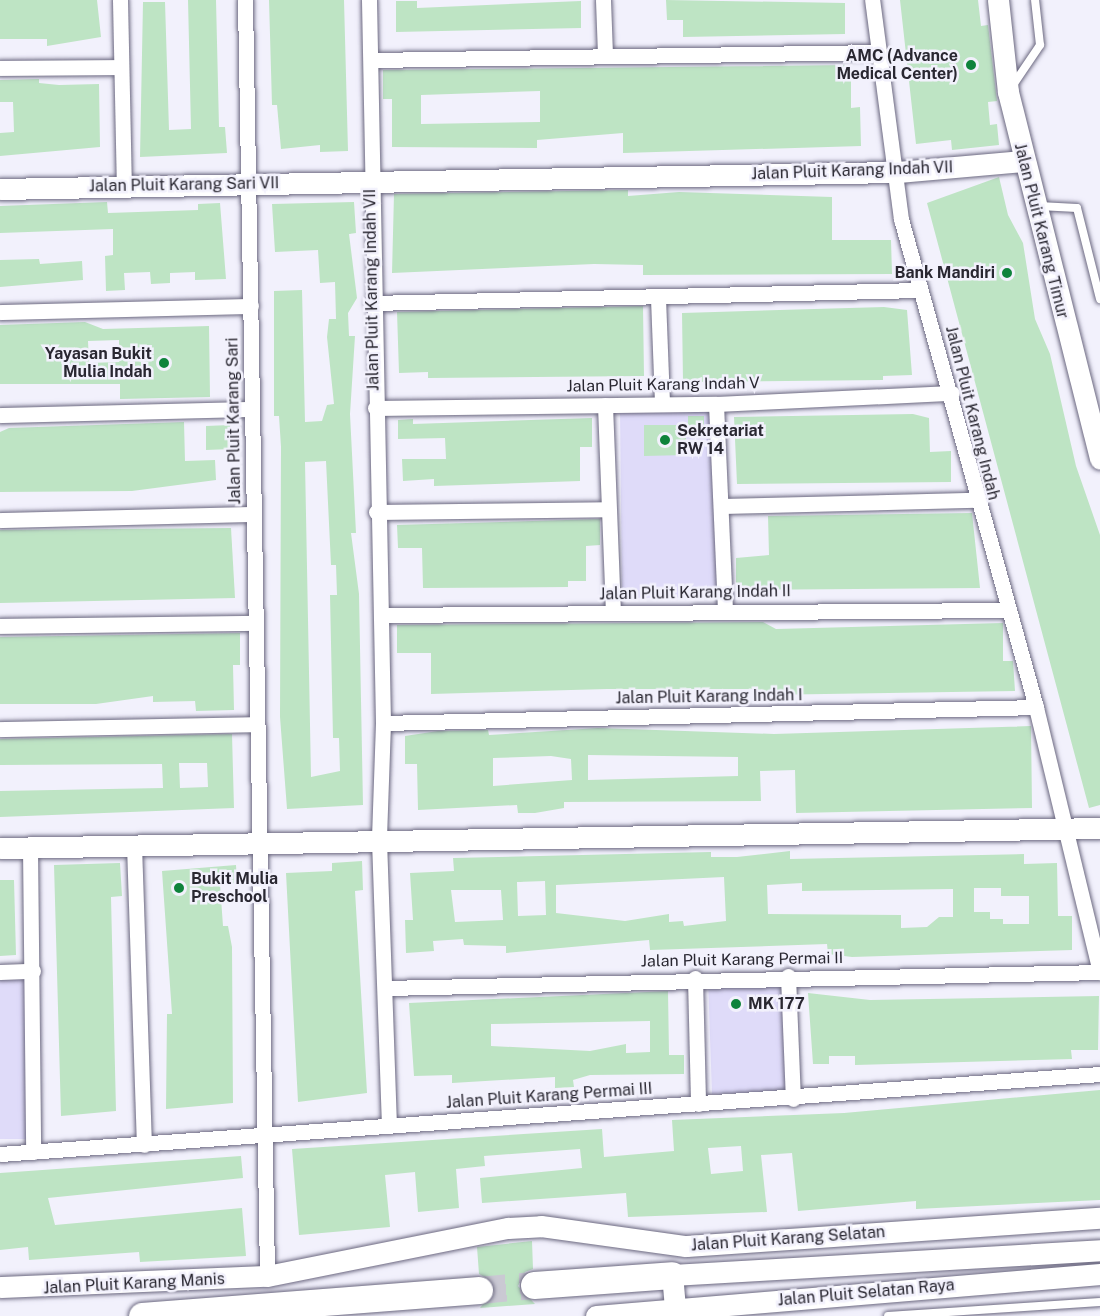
<!DOCTYPE html>
<style>
body{margin:0}
#map{position:relative;width:1100px;height:1316px;overflow:hidden;background:#f2f1fc;font-family:"Public Sans",sans-serif}
div>[style]{position:absolute}
.green>*{inset:0;background:#dfdbf9}
.building>*{inset:0;background:#bee4c4}
.highway-tunnel>*{height:27px;margin-top:-13.5px;transform-origin:0;background:repeating-linear-gradient(90deg,#cac9d3 0 27px,transparent 0 41px)}
.roads{filter:drop-shadow(0 0 2px #6b6880) drop-shadow(0 0 2px #6b6880)}
.lane>*{height:8px;margin:-4px;padding:0 4px;transform-origin:4px;border-radius:4px;background:#fff}
.street>*{height:15px;margin:-7.5px;padding:0 7.5px;transform-origin:7.5px;border-radius:7.5px;background:#fff}
.secondary>*{height:21px;margin:-10.5px;padding:0 10.5px;transform-origin:10.5px;border-radius:10.5px;background:#fff}
.highway>*{height:27px;margin:-13.5px;padding:0 13.5px;transform-origin:13.5px;border-radius:13.5px;background:#fff}
.dots>*{width:16px;height:16px;translate:-50% -50%;box-sizing:border-box;border:3px solid #f2f1fc;border-radius:50%}
span{translate:-50% -50%;white-space:nowrap;text-align:center;line-height:1.15;-webkit-text-stroke:5px #f2f1fc;paint-order:stroke}
.poi-label{font-size:16px;color:#292731;font-weight:700}
.right{translate:-100% -50%;text-align:right}
.left{translate:0 -50%;text-align:left}
.street-label{font-size:16px;color:#292731}
</style>
<div id="map">
<div class="green">
<i style="clip-path:polygon(715px 405px,717px 597px,622px 598px,620px 406px)"></i>
<i style="clip-path:polygon(791px 976px,795px 1091px,712px 1094px,708px 978px)"></i>
<i style="clip-path:polygon(0 977px,31px 977px,32px 1139px,0 1139px)"></i>
</div>
<div class="building">
<i style="clip-path:polygon(0 0,97px 0,101px 37px,47px 46px,47px 39px,0 39px)"></i>
<i style="clip-path:polygon(188px 0,216px 0,219px 127px,225px 127px,227px 153px,140px 157px,143px 2px,165px 2px,169px 130px,191px 129px)"></i>
<i style="clip-path:polygon(269px 0,344px 0,348px 151px,320px 152px,320px 145px,281px 149px,277px 105px,272px 105px)"></i>
<i style="clip-path:polygon(666px 0,845px 3px,845px 34px,683px 37px,683px 20px,667px 20px)"></i>
<i style="clip-path:polygon(900px 0,978px 0,981px 26px,988px 25px,997px 101px,988px 102px,990px 125px,997px 124px,999px 145px,952px 150px,951px 140px,916px 144px)"></i>
<i style="clip-path:polygon(396px 1px,417px 1px,417px 8px,581px 1px,581px 28px,396px 32px)"></i>
<i style="clip-path:polygon(evenodd,851px 65px,851px 108px,860px 107px,861px 146px,623px 153px,623px 133px,537px 140px,537px 148px,392px 147px,392px 99px,383px 99px,383px 70px,851px 65px,540px 91px,540px 122px,421px 124px,421px 95px,540px 91px)"></i>
<i style="clip-path:polygon(39px 79px,39px 83px,59px 85px,99px 84px,100px 147px,0 156px,0 133px,14px 132px,13px 102px,0 102px,0 80px)"></i>
<i style="clip-path:polygon(999px 177px,1008px 215px,1023px 243px,1035px 319px,1050px 354px,1076px 466px,1100px 535px,1100px 805px,1089px 808px,927px 203px)"></i>
<i style="clip-path:polygon(628px 190px,628px 196px,679px 192px,832px 197px,832px 240px,891px 240px,892px 274px,643px 275px,643px 265px,594px 264px,392px 273px,394px 194px)"></i>
<i style="clip-path:polygon(107px 202px,108px 213px,198px 210px,198px 204px,220px 203px,226px 279px,195px 280px,195px 272px,170px 273px,170px 283px,151px 284px,150px 272px,124px 273px,125px 290px,106px 291px,105px 256px,113px 255px,113px 229px,0 233px,0 206px)"></i>
<i style="clip-path:polygon(evenodd,354px 202px,356px 233px,349px 234px,357px 298px,348px 313px,349px 336px,355px 336px,350px 414px,356px 533px,351px 533px,359px 594px,363px 805px,287px 809px,280px 717px,281px 447px,279px 416px,274px 416px,274px 291px,302px 290px,305px 422px,322px 421px,327px 405px,334px 404px,327px 337px,329px 319px,336px 319px,335px 282px,320px 283px,318px 250px,275px 252px,272px 204px,354px 202px,326px 461px,331px 565px,336px 565px,337px 595px,330px 595px,331px 643px,333px 738px,339px 738px,340px 771px,311px 777px,305px 462px,326px 461px)"></i>
<i style="clip-path:polygon(39px 259px,40px 264px,82px 261px,83px 280px,0 287px,0 260px)"></i>
<i style="clip-path:polygon(643px 306px,644px 376px,428px 378px,428px 372px,399px 373px,397px 312px)"></i>
<i style="clip-path:polygon(884px 307px,907px 310px,912px 375px,883px 376px,883px 380px,683px 382px,682px 313px)"></i>
<i style="clip-path:polygon(evenodd,85px 322px,103px 329px,209px 326px,210px 397px,120px 399px,120px 384px,0 384px,0 325px,85px 322px,119px 340px,119px 362px,89px 363px,88px 341px,119px 340px)"></i>
<i style="clip-path:polygon(913px 414px,929px 418px,930px 452px,951px 451px,951px 482px,737px 484px,734px 417px)"></i>
<i style="clip-path:polygon(688px 416px,704px 416px,704px 428px,688px 428px)"></i>
<i style="clip-path:polygon(592px 418px,592px 447px,580px 447px,580px 481px,434px 486px,434px 479px,403px 481px,402px 459px,446px 459px,445px 438px,398px 439px,398px 420px,413px 419px,413px 424px)"></i>
<i style="clip-path:polygon(184px 422px,185px 461px,215px 460px,216px 480px,132px 491px,0 492px,0 432px,9px 428px)"></i>
<i style="clip-path:polygon(230px 425px,231px 449px,206px 450px,206px 426px)"></i>
<i style="clip-path:polygon(644px 425px,686px 425px,686px 455px,644px 456px)"></i>
<i style="clip-path:polygon(972px 513px,980px 588px,736px 590px,736px 558px,769px 555px,768px 516px)"></i>
<i style="clip-path:polygon(600px 519px,600px 545px,586px 546px,586px 581px,568px 581px,568px 587px,423px 588px,422px 548px,398px 548px,397px 525px)"></i>
<i style="clip-path:polygon(231px 528px,235px 598px,0 603px,0 530px)"></i>
<i style="clip-path:polygon(763px 622px,776px 629px,1003px 623px,1003px 661px,1013px 661px,1015px 691px,754px 695px,754px 689px,607px 689px,431px 694px,431px 653px,397px 653px,397px 625px)"></i>
<i style="clip-path:polygon(240px 633px,240px 665px,233px 665px,234px 710px,196px 711px,195px 701px,153px 702px,153px 696px,96px 704px,0 704px,0 637px)"></i>
<i style="clip-path:polygon(evenodd,1031px 726px,1032px 808px,796px 813px,795px 770px,760px 771px,761px 801px,564px 802px,564px 808px,535px 813px,518px 813px,517px 805px,418px 810px,417px 764px,405px 764px,405px 736px,438px 731px,488px 730px,489px 735px,598px 728px,774px 734px,1031px 726px,588px 755px,738px 757px,738px 776px,588px 780px,588px 755px,1031px 726px,551px 756px,571px 759px,572px 780px,493px 786px,493px 758px,551px 756px)"></i>
<i style="clip-path:polygon(evenodd,232px 734px,234px 808px,0 817px,0 791px,163px 788px,162px 764px,0 765px,0 739px,232px 734px,179px 763px,207px 763px,208px 787px,180px 788px,179px 763px)"></i>
<i style="clip-path:polygon(evenodd,790px 851px,790px 859px,1024px 854px,1024px 864px,1057px 863px,1058px 916px,1072px 916px,1072px 950px,852px 957px,828px 954px,827px 944px,650px 950px,649px 940px,506px 953px,506px 946px,464px 945px,463px 939px,433px 941px,434px 951px,406px 953px,405px 920px,413px 920px,410px 873px,454px 871px,453px 858px,711px 852px,711px 857px,737px 857px,790px 851px,724px 877px,726px 921px,684px 926px,683px 921px,669px 922px,669px 914px,625px 921px,556px 913px,556px 885px,724px 877px,790px 851px,545px 881px,546px 915px,518px 916px,517px 882px,545px 881px,790px 851px,802px 883px,802px 891px,953px 889px,953px 917px,939px 917px,927px 927px,901px 928px,901px 915px,768px 914px,767px 885px,802px 883px,790px 851px,974px 888px,1001px 888px,1001px 896px,1029px 896px,1029px 924px,1003px 924px,1003px 919px,990px 919px,990px 912px,974px 912px,974px 888px,790px 851px,451px 890px,501px 890px,503px 920px,455px 922px,451px 890px)"></i>
<i style="clip-path:polygon(362px 861px,363px 890px,355px 891px,367px 1093px,298px 1102px,286px 873px,332px 871px,332px 863px)"></i>
<i style="clip-path:polygon(120px 863px,122px 896px,111px 897px,116px 1111px,61px 1116px,54px 865px)"></i>
<i style="clip-path:polygon(236px 865px,237px 883px,220px 884px,223px 926px,228px 926px,232px 947px,233px 1103px,166px 1109px,167px 1014px,172px 1014px,162px 871px)"></i>
<i style="clip-path:polygon(0 880px,14px 880px,16px 955px,0 956px)"></i>
<i style="clip-path:polygon(evenodd,668px 991px,669px 1055px,684px 1055px,684px 1074px,590px 1075px,573px 1080px,574px 1087px,555px 1088px,555px 1077px,452px 1083px,452px 1075px,414px 1076px,409px 1003px,668px 991px,650px 1021px,650px 1052px,626px 1053px,626px 1044px,590px 1051px,491px 1046px,491px 1024px,650px 1021px)"></i>
<i style="clip-path:polygon(808px 993px,870px 1000px,1099px 996px,1098px 1050px,1071px 1050px,1072px 1059px,855px 1065px,855px 1056px,829px 1056px,829px 1064px,813px 1064px)"></i>
<i style="clip-path:polygon(evenodd,1100px 1090px,1100px 1200px,916px 1209px,916px 1201px,798px 1211px,792px 1153px,761px 1155px,767px 1212px,628px 1217px,626px 1193px,482px 1203px,480px 1178px,582px 1168px,580px 1149px,484px 1156px,485px 1166px,456px 1169px,459px 1208px,418px 1212px,415px 1172px,385px 1175px,390px 1227px,299px 1235px,292px 1149px,602px 1129px,604px 1157px,674px 1151px,672px 1120px,844px 1113px,1100px 1090px,741px 1146px,743px 1171px,711px 1174px,708px 1148px,741px 1146px)"></i>
<i style="clip-path:polygon(241px 1156px,243px 1178px,48px 1198px,55px 1225px,242px 1208px,246px 1256px,140px 1262px,139px 1252px,29px 1260px,28px 1247px,0 1250px,0 1173px)"></i>
<i style="clip-path:polygon(532px 1241px,533px 1269px,525px 1272px,518px 1286px,535px 1304px,480px 1308px,495px 1289px,492px 1281px,479px 1274px,477px 1247px)"></i>
</div>
<div class="highway-tunnel">
<i style="left:479px;top:1290px;width:55px;rotate:-5.2deg"></i>
</div>
<div class="roads">
<div class="lane">
<i style="left:1011px;top:88px;width:52px;rotate:-56deg"></i>
<i style="left:1040px;top:45px;width:45px;rotate:-96.3deg"></i>
<i style="left:1039px;top:206px;width:38px;rotate:3deg"></i>
<i style="left:1077px;top:208px;width:94px;rotate:75.8deg"></i>
<i style="left:888px;top:1316px;width:212px;rotate:-3.8deg"></i>
</div>
<div class="street">
<i style="left:120px;top:0;width:186px;rotate:88.8deg"></i>
<i style="left:245px;top:0;width:1276px;rotate:89.01deg"></i>
<i style="left:369px;top:0;width:723px;rotate:88.89deg"></i>
<i style="left:383px;top:723px;width:117px;rotate:92deg"></i>
<i style="left:379px;top:840px;width:286px;rotate:88deg"></i>
<i style="left:603px;top:0;width:55px;rotate:87.9deg"></i>
<i style="left:371px;top:60px;width:508px;rotate:-0.9deg"></i>
<i style="left:0;top:68px;width:121px;rotate:-0.5deg"></i>
<i style="left:658px;top:298px;width:105px;rotate:87.8deg"></i>
<i style="left:372px;top:303px;width:548px;rotate:-1.36deg"></i>
<i style="left:0;top:312px;width:251px;rotate:-1.4deg"></i>
<i style="left:716px;top:404px;width:206px;rotate:87.5deg"></i>
<i style="left:605px;top:405px;width:207px;rotate:87.8deg"></i>
<i style="left:375px;top:408px;width:341px;rotate:-0.7deg"></i>
<i style="left:716px;top:404px;width:236px;rotate:-2.7deg"></i>
<i style="left:0;top:415px;width:250px;rotate:-1.4deg"></i>
<i style="left:722px;top:506px;width:254px;rotate:-1.4deg"></i>
<i style="left:376px;top:512px;width:232px;rotate:-0.7deg"></i>
<i style="left:0;top:520px;width:253px;rotate:-1.4deg"></i>
<i style="left:382px;top:615px;width:626px;rotate:-0.46deg"></i>
<i style="left:0;top:626px;width:255px;rotate:-0.7deg"></i>
<i style="left:383px;top:723px;width:653px;rotate:-1.4deg"></i>
<i style="left:0;top:729px;width:257px;rotate:-1.1deg"></i>
<i style="left:134px;top:845px;width:300px;rotate:88.1deg"></i>
<i style="left:30px;top:847px;width:305px;rotate:89.4deg"></i>
<i style="left:0;top:972px;width:33px;rotate:-2deg"></i>
<i style="left:788px;top:976px;width:123px;rotate:87.7deg"></i>
<i style="left:695px;top:978px;width:126px;rotate:88.6deg"></i>
<i style="left:385px;top:988px;width:715px;rotate:-1.28deg"></i>
<i style="left:1100px;top:972px;width:273px;rotate:-103.6deg"></i>
<i style="left:1036px;top:707px;width:506px;rotate:-105.46deg"></i>
<i style="left:901px;top:219px;width:221px;rotate:-97.5deg"></i>
<i style="left:0;top:1154px;width:1103px;rotate:-4.16deg"></i>
</div>
<div class="secondary">
<i style="left:998px;top:0;width:93px;rotate:83.8deg"></i>
<i style="left:1008px;top:92px;width:378px;rotate:75.9deg"></i>
<i style="left:0;top:189px;width:897px;rotate:-1.09deg"></i>
<i style="left:897px;top:172px;width:127px;rotate:-5deg"></i>
<i style="left:0;top:848px;width:1100px;rotate:-1.04deg"></i>
<i style="left:0;top:1287px;width:267px;rotate:-2.4deg"></i>
<i style="left:267px;top:1276px;width:246px;rotate:-11.3deg"></i>
<i style="left:508px;top:1228px;width:33px;rotate:-3deg"></i>
<i style="left:541px;top:1226px;width:146px;rotate:7.9deg"></i>
<i style="left:686px;top:1246px;width:415px;rotate:-3.9deg"></i>
<i style="left:675px;top:1308px;width:33px;rotate:-95deg"></i>
<i style="left:672px;top:1275px;width:429px;rotate:-3.3deg"></i>
<i style="left:596px;top:1316px;width:506px;rotate:-4.76deg"></i>
</div>
<div class="highway">
<i style="left:534px;top:1285px;width:138px;rotate:-4.1deg"></i>
<i style="left:142px;top:1316px;width:338px;rotate:-4.4deg"></i>
</div>
</div>
<div class="dots">
<i style="left:971px;top:65px;background:#0e833b"></i>
<i style="left:1007px;top:273px;background:#0e833b"></i>
<i style="left:164px;top:363px;background:#0e833b"></i>
<i style="left:665px;top:440px;background:#0e833b"></i>
<i style="left:179px;top:888px;background:#0e833b"></i>
<i style="left:736px;top:1004px;background:#0e833b"></i>
</div>
<div class="poi-label">
<span class="right" style="left:958px;top:65px">AMC (Advance<br>Medical Center)</span>
<span class="right" style="left:995px;top:273px">Bank Mandiri</span>
<span class="right" style="left:152px;top:363px">Yayasan Bukit<br>Mulia Indah</span>
<span class="left" style="left:677px;top:440px">Sekretariat<br>RW 14</span>
<span class="left" style="left:191px;top:888px">Bukit Mulia<br>Preschool</span>
<span class="left" style="left:748px;top:1004px">MK 177</span>
</div>
<div class="street-label">
<span style="left:852px;top:171px;rotate:-2deg">Jalan Pluit Karang Indah VII</span>
<span style="left:184px;top:185px;rotate:-1deg">Jalan Pluit Karang Sari VII</span>
<span style="left:1041px;top:231px;rotate:76deg">Jalan Pluit Karang Timur</span>
<span style="left:372px;top:290px;rotate:-91deg">Jalan Pluit Karang Indah VII</span>
<span style="left:663px;top:385px;rotate:-1deg">Jalan Pluit Karang Indah V</span>
<span style="left:972px;top:413px;rotate:76deg">Jalan Pluit Karang Indah</span>
<span style="left:234px;top:421px;rotate:-91deg">Jalan Pluit Karang Sari</span>
<span style="left:695px;top:593px;rotate:-1deg">Jalan Pluit Karang Indah II</span>
<span style="left:709px;top:697px;rotate:-1deg">Jalan Pluit Karang Indah I</span>
<span style="left:742px;top:960px;rotate:-1deg">Jalan Pluit Karang Permai II</span>
<span style="left:549px;top:1096px;rotate:-4deg">Jalan Pluit Karang Permai III</span>
<span style="left:788px;top:1239px;rotate:-4deg">Jalan Pluit Karang Selatan</span>
<span style="left:134px;top:1284px;rotate:-3deg">Jalan Pluit Karang Manis</span>
<span style="left:866px;top:1293px;rotate:-5deg">Jalan Pluit Selatan Raya</span>
</div>
</div>
